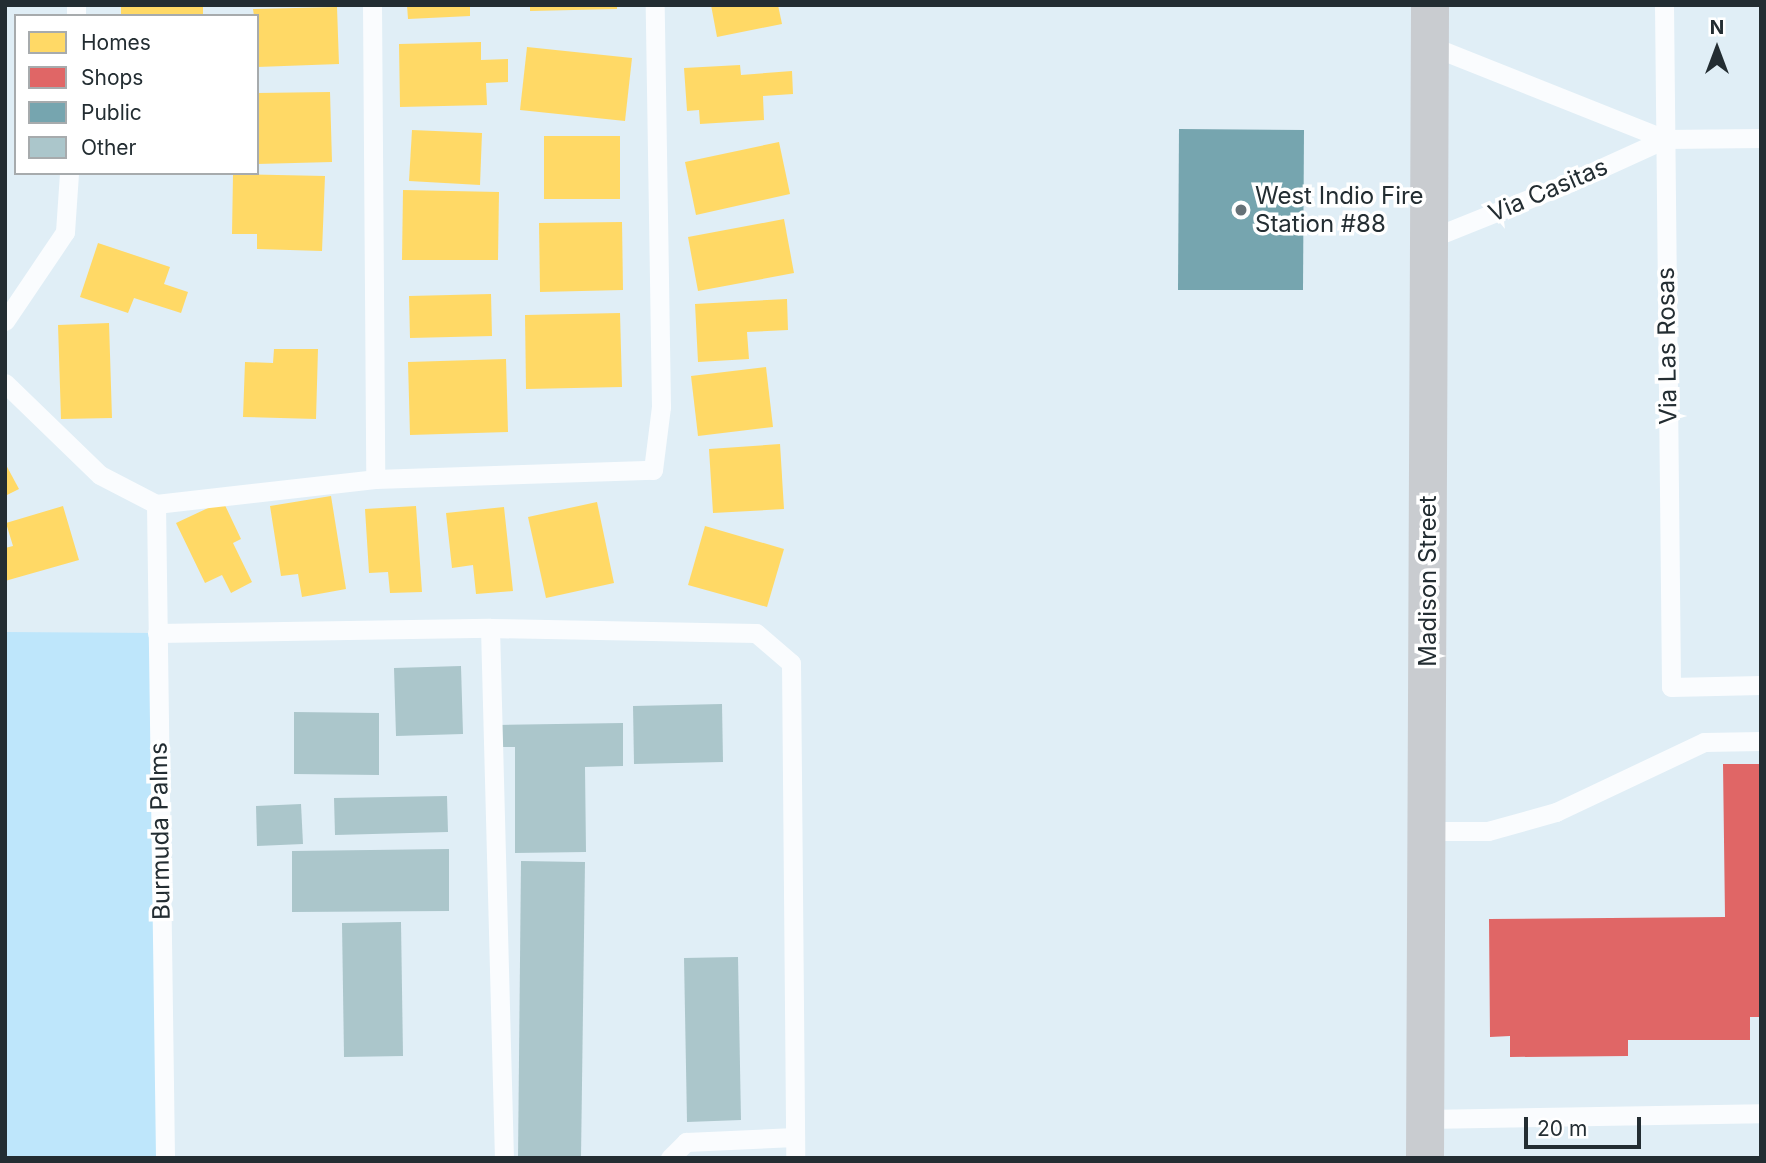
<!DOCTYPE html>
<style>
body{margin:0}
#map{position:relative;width:1766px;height:1163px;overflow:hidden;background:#e0eef6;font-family:Inter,sans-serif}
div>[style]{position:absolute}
.green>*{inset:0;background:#bee6fb}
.homes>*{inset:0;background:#ffd966}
.shops>*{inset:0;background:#e06666}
.public>*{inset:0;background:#76a5af}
.building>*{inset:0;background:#abc6cb}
.lane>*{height:19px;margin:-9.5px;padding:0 9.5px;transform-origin:9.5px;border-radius:9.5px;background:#fafcfe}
.secondary>*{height:38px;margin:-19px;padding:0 19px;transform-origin:19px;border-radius:19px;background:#c9ccd0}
.dots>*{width:19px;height:19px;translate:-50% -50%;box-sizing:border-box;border:4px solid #fff;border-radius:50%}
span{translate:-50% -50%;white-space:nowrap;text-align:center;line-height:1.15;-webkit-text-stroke:7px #fff;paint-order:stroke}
.street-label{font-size:24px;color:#232d32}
.poi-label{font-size:24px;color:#232d32}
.left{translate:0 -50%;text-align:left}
.frame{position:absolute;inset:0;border:7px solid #232d32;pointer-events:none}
.legend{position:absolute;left:14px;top:14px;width:245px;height:161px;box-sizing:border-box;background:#fff;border:2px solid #a7abad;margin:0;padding:9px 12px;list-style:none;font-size:21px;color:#232d32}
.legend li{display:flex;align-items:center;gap:14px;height:35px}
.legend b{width:35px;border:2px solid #a7abad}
.north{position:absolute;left:1682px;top:14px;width:70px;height:70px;-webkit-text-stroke:5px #fff;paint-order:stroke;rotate:0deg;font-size:19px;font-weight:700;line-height:28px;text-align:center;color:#232d32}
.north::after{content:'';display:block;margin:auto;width:24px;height:32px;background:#232d32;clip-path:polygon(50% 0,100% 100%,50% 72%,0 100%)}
.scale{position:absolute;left:1524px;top:1117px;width:117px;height:32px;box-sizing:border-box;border:4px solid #232d32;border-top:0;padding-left:9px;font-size:21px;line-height:24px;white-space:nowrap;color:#232d32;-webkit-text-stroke:5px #fff;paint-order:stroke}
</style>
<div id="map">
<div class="green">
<i style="clip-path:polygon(5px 632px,157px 633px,165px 1158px,5px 1158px)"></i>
</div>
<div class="homes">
<i style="clip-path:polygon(121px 5px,203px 5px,203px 16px,121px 16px)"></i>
<i style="clip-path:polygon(407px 5px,470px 5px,470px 16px,408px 19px)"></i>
<i style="clip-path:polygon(530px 5px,617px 5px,617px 9px,530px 11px)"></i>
<i style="clip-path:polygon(711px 5px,778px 5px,782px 24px,717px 37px)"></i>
<i style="clip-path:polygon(337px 7px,339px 64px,257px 67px,257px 16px,254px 16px,253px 9px)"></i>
<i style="clip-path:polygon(481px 42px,481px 60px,508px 59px,508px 82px,486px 83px,487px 105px,400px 107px,399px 44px)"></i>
<i style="clip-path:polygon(527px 47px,632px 58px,625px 121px,520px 110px)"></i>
<i style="clip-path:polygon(740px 65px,741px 75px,792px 71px,793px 94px,763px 96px,764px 120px,700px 124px,699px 110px,687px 111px,684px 68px)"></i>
<i style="clip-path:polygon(330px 92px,332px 162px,257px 164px,257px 93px)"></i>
<i style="clip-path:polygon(412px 130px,482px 133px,480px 185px,409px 181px)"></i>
<i style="clip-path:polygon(544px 136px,620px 136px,620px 199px,544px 199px)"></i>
<i style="clip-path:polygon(779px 142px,790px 194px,696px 215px,685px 162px)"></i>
<i style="clip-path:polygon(233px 174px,325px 176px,322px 251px,257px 249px,257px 234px,232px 234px)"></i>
<i style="clip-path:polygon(403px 190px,499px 192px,498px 260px,402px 260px)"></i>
<i style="clip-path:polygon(784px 219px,794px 273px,698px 291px,688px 237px)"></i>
<i style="clip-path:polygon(622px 222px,623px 290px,540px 292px,539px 223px)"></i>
<i style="clip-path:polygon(98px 243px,170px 267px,164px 284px,188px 292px,181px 313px,134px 298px,128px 313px,80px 297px)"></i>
<i style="clip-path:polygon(491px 294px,492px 336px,410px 338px,409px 296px)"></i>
<i style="clip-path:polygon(787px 299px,788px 330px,747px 332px,749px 359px,698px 362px,695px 304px)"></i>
<i style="clip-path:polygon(620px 313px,622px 387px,526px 389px,525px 315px)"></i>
<i style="clip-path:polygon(109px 323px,112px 418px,61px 419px,58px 325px)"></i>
<i style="clip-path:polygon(274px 349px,318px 349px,316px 419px,243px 417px,245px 362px,273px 363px)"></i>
<i style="clip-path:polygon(506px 359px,508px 432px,410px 435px,408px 362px)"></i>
<i style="clip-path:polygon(766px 367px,773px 427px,698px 436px,691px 376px)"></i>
<i style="clip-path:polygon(780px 444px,784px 509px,713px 513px,709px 449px)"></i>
<i style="clip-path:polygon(5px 463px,19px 489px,5px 496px)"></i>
<i style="clip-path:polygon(331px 496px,346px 589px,302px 597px,298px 574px,281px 576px,270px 506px)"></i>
<i style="clip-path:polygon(223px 501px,241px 539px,233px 543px,252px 582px,231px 593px,222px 575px,205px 583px,176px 523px)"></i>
<i style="clip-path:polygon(597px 502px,614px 583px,546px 598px,528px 517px)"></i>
<i style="clip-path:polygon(63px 506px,79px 560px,5px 581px,5px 548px,13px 546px,6px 523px)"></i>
<i style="clip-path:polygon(416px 506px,422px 592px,390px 593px,388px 572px,369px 573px,365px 509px)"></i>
<i style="clip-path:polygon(504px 507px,513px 591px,476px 594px,473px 565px,452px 568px,446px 513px)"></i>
<i style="clip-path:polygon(705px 526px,784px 549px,767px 607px,688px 585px)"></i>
</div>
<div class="shops">
<i style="clip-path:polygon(1723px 764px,1761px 764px,1761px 1017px,1750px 1017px,1750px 1040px,1628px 1040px,1628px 1056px,1510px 1057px,1510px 1036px,1490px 1037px,1489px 919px,1725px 917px)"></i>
</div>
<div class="public">
<i style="clip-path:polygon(1179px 129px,1304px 130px,1303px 290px,1178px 290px)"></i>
</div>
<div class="building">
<i style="clip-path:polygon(461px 666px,463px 734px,396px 736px,394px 668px)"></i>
<i style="clip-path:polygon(722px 704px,723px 762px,634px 764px,633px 706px)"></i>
<i style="clip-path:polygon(294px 712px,379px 713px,379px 775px,294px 774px)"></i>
<i style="clip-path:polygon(623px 723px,623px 766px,585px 767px,586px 852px,515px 853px,515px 747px,498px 747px,498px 725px)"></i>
<i style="clip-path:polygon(447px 796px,448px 832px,335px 835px,334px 798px)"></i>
<i style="clip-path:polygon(301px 804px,303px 844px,257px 846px,256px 806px)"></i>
<i style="clip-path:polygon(449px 849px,449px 911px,292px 912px,292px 851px)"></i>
<i style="clip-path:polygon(521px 861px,585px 862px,581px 1158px,518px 1158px)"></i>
<i style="clip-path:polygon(401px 922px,403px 1056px,344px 1057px,342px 923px)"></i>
<i style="clip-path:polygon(738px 957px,741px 1120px,687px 1122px,684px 958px)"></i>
</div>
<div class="lane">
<i style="left:372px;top:5px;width:474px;rotate:89.6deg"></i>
<i style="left:1664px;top:5px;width:682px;rotate:89.41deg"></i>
<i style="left:1671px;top:687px;width:90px;rotate:-1.3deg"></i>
<i style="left:76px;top:16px;width:11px;rotate:-90deg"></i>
<i style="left:1665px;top:139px;width:96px;rotate:-0.6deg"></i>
<i style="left:1429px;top:239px;width:148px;rotate:-21.9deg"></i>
<i style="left:1566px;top:184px;width:109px;rotate:-24.4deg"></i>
<i style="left:1665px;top:139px;width:252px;rotate:-158.3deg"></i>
<i style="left:5px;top:321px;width:107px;rotate:-56deg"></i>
<i style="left:65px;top:232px;width:59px;rotate:-86.1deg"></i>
<i style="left:5px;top:383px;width:132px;rotate:44.1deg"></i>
<i style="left:100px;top:475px;width:63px;rotate:27.4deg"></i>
<i style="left:156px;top:504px;width:220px;rotate:-6.5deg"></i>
<i style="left:375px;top:479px;width:278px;rotate:-1.9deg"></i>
<i style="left:653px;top:470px;width:64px;rotate:-82.8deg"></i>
<i style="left:661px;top:407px;width:402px;rotate:-90.9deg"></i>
<i style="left:156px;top:504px;width:654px;rotate:89.21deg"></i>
<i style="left:490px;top:628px;width:530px;rotate:88.49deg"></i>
<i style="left:157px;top:633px;width:333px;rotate:-0.9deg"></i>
<i style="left:490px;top:628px;width:266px;rotate:1.1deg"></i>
<i style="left:756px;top:633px;width:46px;rotate:40.6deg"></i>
<i style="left:791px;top:663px;width:495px;rotate:89.5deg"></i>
<i style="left:1427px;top:831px;width:61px"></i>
<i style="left:1488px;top:831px;width:71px;rotate:-15.6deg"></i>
<i style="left:1556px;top:812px;width:164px;rotate:-25.3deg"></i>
<i style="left:1704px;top:742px;width:57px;rotate:-1deg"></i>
<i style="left:1426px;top:1119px;width:335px;rotate:-1deg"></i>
<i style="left:670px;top:1158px;width:23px;rotate:-45deg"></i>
<i style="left:686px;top:1142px;width:109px;rotate:-2.6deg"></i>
</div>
<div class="secondary">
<i style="left:1425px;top:1158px;width:1153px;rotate:-89.75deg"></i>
</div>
<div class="dots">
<i style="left:1241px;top:210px;background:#657177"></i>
</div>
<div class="street-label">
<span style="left:1548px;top:190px;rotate:-23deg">Via Casitas</span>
<span style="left:1667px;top:346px;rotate:-91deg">Via Las Rosas</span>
<span style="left:1428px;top:581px;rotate:-90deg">Madison Street</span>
<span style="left:160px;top:831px;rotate:-91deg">Burmuda Palms</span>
</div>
<div class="poi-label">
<span class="left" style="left:1255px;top:210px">West Indio Fire<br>Station #88</span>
</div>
<div class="frame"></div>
<ul class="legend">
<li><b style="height:19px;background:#ffd966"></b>Homes</li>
<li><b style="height:19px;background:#e06666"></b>Shops</li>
<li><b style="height:19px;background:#76a5af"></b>Public</li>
<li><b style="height:19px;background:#abc6cb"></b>Other</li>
</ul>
<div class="north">N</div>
<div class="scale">20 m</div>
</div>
